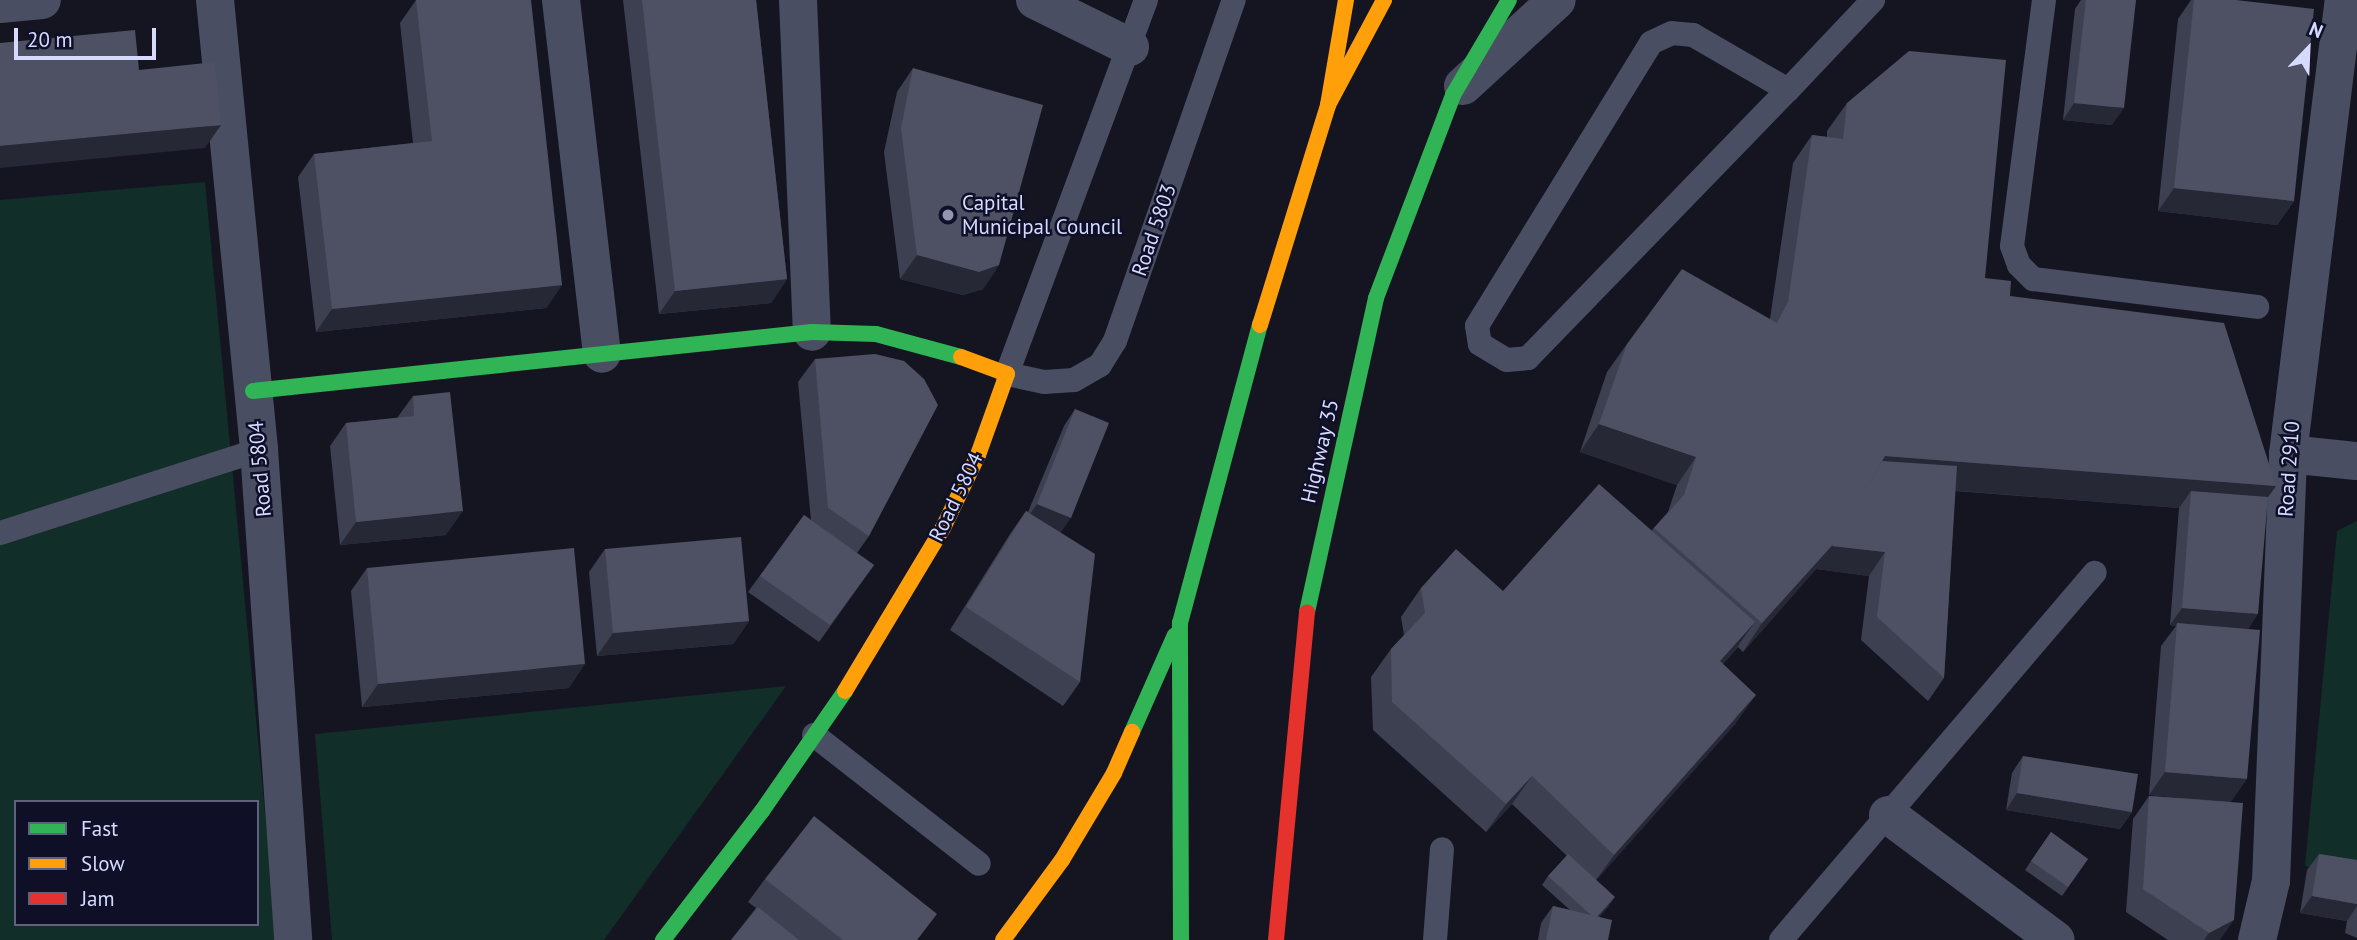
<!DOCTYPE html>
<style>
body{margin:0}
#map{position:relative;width:2357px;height:940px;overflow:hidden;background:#151522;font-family:"PT Sans",sans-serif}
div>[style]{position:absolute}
.green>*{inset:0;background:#122e28}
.lane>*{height:24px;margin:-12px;padding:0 12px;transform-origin:12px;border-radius:12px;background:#494e63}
.street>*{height:38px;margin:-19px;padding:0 19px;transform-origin:19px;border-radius:19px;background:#494e63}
.fast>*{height:16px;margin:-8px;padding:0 8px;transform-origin:8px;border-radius:8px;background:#30b455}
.slow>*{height:16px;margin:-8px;padding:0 8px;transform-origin:8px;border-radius:8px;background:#ff9f0a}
.jam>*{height:16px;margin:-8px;padding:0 8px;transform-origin:8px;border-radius:8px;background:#e5322d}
.wall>*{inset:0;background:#3d4051}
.shaded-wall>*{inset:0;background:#262836}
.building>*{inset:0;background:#4e5064}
.dots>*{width:19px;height:19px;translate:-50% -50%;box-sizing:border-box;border:4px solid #0f1028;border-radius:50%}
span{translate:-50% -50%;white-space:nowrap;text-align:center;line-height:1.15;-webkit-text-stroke:5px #0f1028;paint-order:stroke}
.poi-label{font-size:21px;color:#d6daff}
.left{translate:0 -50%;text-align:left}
.street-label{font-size:21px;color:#d6daff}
.legend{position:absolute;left:14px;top:800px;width:245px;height:126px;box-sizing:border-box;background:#0f1028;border:2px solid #5f617e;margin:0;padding:9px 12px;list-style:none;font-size:21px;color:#d6daff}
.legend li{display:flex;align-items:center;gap:14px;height:35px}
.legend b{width:35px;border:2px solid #5f617e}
.north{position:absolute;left:2273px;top:14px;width:70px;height:70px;-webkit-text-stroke:5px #0f1028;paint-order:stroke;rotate:23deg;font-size:19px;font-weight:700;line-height:28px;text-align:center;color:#d6daff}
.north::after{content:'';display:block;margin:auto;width:24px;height:32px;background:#d6daff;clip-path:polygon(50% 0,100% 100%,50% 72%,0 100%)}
.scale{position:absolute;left:14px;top:28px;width:142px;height:32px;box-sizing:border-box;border:4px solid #d6daff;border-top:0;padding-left:9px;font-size:21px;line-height:24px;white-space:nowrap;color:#d6daff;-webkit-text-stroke:5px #0f1028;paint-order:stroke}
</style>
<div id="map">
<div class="green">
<i style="clip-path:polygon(evenodd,205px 182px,277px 940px,0 940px,0 200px,205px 182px,16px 802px,257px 802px,257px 924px,16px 924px,16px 802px)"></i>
<i style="clip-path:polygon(2357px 521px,2357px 875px,2305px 866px,2337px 531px)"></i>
<i style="clip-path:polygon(786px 686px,604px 940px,332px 940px,315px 734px)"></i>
</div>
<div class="lane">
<i style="left:1146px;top:0;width:399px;rotate:110.4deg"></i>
<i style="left:1007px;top:374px;width:38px;rotate:12deg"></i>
<i style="left:1044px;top:382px;width:30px;rotate:-4deg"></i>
<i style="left:1074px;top:380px;width:30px;rotate:-30deg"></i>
<i style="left:1100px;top:365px;width:28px;rotate:-58deg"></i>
<i style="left:1115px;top:341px;width:361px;rotate:-70.8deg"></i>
<i style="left:2044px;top:0;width:248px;rotate:97.4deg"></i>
<i style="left:2012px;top:246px;width:20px;rotate:70deg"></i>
<i style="left:2019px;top:265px;width:20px;rotate:45deg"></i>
<i style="left:2033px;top:279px;width:226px;rotate:7.1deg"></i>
<i style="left:1788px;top:90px;width:110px;rotate:-149.9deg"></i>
<i style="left:1693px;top:35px;width:21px;rotate:-175deg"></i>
<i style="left:1672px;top:33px;width:23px;rotate:155deg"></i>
<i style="left:1651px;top:43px;width:332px;rotate:121.6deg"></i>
<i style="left:1477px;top:326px;width:18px;rotate:81deg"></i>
<i style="left:1480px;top:344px;width:31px;rotate:31deg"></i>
<i style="left:1507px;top:360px;width:21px;rotate:-5deg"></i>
<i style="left:1528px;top:358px;width:373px;rotate:-45.9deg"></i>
<i style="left:1788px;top:90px;width:124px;rotate:-46.6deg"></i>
<i style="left:0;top:533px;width:272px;rotate:-17.8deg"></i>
<i style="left:814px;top:735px;width:209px;rotate:38deg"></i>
<i style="left:1435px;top:940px;width:91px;rotate:-85.6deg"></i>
<i style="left:1781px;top:940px;width:483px;rotate:-49.5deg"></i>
</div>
<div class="street">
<i style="left:215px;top:0;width:452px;rotate:84.4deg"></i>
<i style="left:259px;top:450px;width:491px;rotate:86deg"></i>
<i style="left:561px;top:0;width:356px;rotate:83.4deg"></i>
<i style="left:798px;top:0;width:332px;rotate:87.6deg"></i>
<i style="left:1035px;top:0;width:106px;rotate:26.3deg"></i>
<i style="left:0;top:4px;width:42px;rotate:-5.4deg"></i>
<i style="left:1463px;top:86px;width:127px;rotate:-42.5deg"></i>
<i style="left:2288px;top:454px;width:69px;rotate:5.8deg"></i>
<i style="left:1888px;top:815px;width:209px;rotate:36.7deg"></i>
<i style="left:2257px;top:940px;width:61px;rotate:-76.7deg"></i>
<i style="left:2271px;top:881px;width:427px;rotate:-87.7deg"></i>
<i style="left:2288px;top:454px;width:457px;rotate:-83deg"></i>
</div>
<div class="fast">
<i style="left:253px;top:391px;width:562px;rotate:-6.03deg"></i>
<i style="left:812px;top:332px;width:64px;rotate:1.8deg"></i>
<i style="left:876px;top:334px;width:88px;rotate:15.1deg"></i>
<i style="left:1307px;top:612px;width:321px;rotate:-77.6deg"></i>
<i style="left:1376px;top:298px;width:217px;rotate:-69.2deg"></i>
<i style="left:1453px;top:95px;width:110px;rotate:-59.5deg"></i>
<i style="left:1132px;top:732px;width:106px;rotate:-66.1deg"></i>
<i style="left:663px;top:940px;width:163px;rotate:-52.5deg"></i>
<i style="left:762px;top:811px;width:146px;rotate:-55.3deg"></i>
<i style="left:1181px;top:940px;width:317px;rotate:-90.2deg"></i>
<i style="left:1180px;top:623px;width:309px;rotate:-75deg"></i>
</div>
<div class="slow">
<i style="left:1328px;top:105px;width:107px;rotate:-80.3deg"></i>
<i style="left:1260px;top:325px;width:230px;rotate:-72.8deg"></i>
<i style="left:1328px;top:105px;width:119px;rotate:-61.9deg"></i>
<i style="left:845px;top:691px;width:190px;rotate:-59deg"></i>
<i style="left:943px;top:528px;width:81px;rotate:-64.4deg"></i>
<i style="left:978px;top:455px;width:86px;rotate:-70.3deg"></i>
<i style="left:1007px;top:374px;width:49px;rotate:-159.7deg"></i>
<i style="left:1003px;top:940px;width:99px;rotate:-53.6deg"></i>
<i style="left:1062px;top:860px;width:101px;rotate:-59.1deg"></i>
<i style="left:1114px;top:773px;width:45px;rotate:-66.3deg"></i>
</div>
<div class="jam">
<i style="left:1276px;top:940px;width:329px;rotate:-84.6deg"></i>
</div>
<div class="wall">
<i style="clip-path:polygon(416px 0,562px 285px,546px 308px,316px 332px,298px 177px,314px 154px,413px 143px,400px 23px)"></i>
<i style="clip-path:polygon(623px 0,756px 0,787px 279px,771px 303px,659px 314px)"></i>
<i style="clip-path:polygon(2081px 0,2136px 0,2112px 125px,2063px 120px,2075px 9px)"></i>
<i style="clip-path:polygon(2191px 0,2236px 0,2294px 201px,2277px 225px,2158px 211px,2178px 19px)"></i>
<i style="clip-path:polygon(913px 68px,999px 265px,983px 289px,963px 295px,900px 279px,884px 152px,897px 92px)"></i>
<i style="clip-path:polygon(1847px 103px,1985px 278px,2276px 486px,2268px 497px,2248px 629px,2231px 802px,2220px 940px,2168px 940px,2126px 912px,2133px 819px,2149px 796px,2200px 799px,2149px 795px,2161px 646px,2176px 626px,2170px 625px,2179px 508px,1955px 491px,1944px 678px,1928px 701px,1861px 640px,1869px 576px,1816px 569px,1743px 652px,1738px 647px,1723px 664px,1736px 723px,1596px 880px,1609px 906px,1599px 917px,1608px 940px,1538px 940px,1541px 923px,1553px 906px,1570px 910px,1542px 885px,1548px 876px,1567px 856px,1512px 804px,1486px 832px,1373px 730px,1371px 677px,1391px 649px,1404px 635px,1401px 617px,1421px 588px,1503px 591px,1652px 530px,1668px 512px,1677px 485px,1580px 452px,1607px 372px,1627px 344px,1770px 319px,1793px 163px,1812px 135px,1827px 137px,1827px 131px)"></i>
<i style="clip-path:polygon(815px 359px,869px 536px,857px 553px,874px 565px,819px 642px,748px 592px,804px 515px,811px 520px,798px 382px)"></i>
<i style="clip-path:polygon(413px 396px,446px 535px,340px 545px,330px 446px,346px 423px,397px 418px)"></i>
<i style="clip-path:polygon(1075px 409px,1061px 533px,1080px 682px,1063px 706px,950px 630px,1010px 534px,1026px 511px,1028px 512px,1064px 426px)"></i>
<i style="clip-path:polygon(605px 549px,749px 621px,733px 644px,597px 656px,589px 572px)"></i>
<i style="clip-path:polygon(367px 568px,569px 688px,362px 707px,351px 591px)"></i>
<i style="clip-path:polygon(2023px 756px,2132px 812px,2120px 829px,2006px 810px,2012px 773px)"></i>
<i style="clip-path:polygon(2051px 832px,2088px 859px,2062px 896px,2025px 870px)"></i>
<i style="clip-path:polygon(2319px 854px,2357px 860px,2357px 938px,2345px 933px,2347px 921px,2300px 913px,2307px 870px)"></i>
<i style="clip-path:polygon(765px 879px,919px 940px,731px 940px,756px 908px,748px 902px)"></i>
</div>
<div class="shaded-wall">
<i style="clip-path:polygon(2074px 103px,2124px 108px,2112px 125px,2063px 120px)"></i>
<i style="clip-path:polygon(221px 125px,205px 148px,0 168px,0 146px)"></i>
<i style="clip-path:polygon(2174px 188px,2294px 201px,2277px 225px,2158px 211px)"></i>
<i style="clip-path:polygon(917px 255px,999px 265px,983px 289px,963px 295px,900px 279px)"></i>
<i style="clip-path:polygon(787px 279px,771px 303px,659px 314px,675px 291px)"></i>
<i style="clip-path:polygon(562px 285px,546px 308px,316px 332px,332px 309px)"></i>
<i style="clip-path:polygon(1599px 424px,1696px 457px,1677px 485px,1580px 452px)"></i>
<i style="clip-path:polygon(1885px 456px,2276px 486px,2256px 514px,2191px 491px,2179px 508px,1868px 484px)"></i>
<i style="clip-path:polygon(1037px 504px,1071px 518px,1059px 535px,1025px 521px)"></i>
<i style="clip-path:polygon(463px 511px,446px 535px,340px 545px,356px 522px)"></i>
<i style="clip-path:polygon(1836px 541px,1816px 569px,1743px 652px,1762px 623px)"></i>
<i style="clip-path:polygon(1832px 546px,1885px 552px,1869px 576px,1816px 569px)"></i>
<i style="clip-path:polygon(2182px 608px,2258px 614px,2247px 631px,2177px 623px,2176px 626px,2170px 625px)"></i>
<i style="clip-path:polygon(749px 621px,733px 644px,597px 656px,613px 633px)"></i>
<i style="clip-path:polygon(1755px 622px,1735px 650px,1701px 689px,1720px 661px)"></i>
<i style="clip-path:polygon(585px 664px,569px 688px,362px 707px,378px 684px)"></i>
<i style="clip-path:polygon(1756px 695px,1736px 723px,1594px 883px,1614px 855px)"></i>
<i style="clip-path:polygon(2165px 772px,2247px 779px,2231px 802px,2149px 795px)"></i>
<i style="clip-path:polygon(1532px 776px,1512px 804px,1486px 832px,1506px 804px)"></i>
<i style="clip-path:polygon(2017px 793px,2132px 812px,2120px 829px,2006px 810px)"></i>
<i style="clip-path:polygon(2312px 896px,2357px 904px,2357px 906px,2347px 921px,2300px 913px)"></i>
<i style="clip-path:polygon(1615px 897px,1609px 906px,1589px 928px,1595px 919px)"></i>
<i style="clip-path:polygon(2234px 920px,2220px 940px,2204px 940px,2209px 933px)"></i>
</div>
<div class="building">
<i style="clip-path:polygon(416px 0,531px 0,562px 285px,332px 309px,314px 154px,432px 141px)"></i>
<i style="clip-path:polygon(642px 0,756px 0,787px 279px,675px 291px)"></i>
<i style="clip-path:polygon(2086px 0,2136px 0,2124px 108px,2074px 103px)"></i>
<i style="clip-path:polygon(2194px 0,2236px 0,2314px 9px,2294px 201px,2174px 188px)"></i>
<i style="clip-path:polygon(135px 30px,139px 70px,215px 62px,221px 125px,0 146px,0 43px)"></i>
<i style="clip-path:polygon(1909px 51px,2006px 60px,1985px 278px,2011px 281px,2010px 296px,2224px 323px,2276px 486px,1885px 456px,1836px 541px,1762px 623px,1654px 528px,1684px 495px,1696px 457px,1599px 424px,1627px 344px,1682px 269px,1777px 323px,1788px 302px,1812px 135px,1843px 139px,1847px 103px)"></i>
<i style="clip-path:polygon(913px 68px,1043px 105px,999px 265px,979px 272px,917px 255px,901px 128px)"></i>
<i style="clip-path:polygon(875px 354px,904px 361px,924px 379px,938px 405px,869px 536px,828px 508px,815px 359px)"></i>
<i style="clip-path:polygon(450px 392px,463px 511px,356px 522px,346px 423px,414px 416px,413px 396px)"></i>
<i style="clip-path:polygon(1075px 409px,1109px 423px,1071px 518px,1037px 504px)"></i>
<i style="clip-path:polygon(1882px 461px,1957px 466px,1944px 678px,1877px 617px,1885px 552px,1832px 546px)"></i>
<i style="clip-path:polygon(1599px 484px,1755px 622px,1720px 661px,1756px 695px,1614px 855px,1532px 776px,1506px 804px,1392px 702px,1391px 649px,1425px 613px,1421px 588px,1456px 549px,1503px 591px)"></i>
<i style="clip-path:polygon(2191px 491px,2268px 497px,2258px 614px,2182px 608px)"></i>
<i style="clip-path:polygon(1026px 511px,1095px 554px,1080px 682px,966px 607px)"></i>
<i style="clip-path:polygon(804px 515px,874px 565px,830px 625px,760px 576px)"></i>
<i style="clip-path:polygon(741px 537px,749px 621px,613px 633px,605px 549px)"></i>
<i style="clip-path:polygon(574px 548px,585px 664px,378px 684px,367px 568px)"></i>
<i style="clip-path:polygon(2177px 623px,2260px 630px,2247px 779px,2165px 772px)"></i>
<i style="clip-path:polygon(2023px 756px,2138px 774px,2132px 812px,2017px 793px)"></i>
<i style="clip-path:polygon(2149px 796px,2243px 803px,2234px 920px,2209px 933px,2143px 889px)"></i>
<i style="clip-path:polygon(814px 816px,937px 914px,917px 940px,843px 940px,765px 879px)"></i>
<i style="clip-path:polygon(2051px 832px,2088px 859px,2068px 887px,2031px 861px)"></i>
<i style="clip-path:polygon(1568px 854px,1615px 897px,1597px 917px,1591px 915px,1548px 876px)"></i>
<i style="clip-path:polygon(2319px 854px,2357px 860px,2357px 904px,2312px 896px)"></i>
<i style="clip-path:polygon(1553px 906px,1612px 920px,1608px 940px,1546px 940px)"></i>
<i style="clip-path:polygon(758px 907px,799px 940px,731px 940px)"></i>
</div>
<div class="dots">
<i style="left:948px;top:215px;background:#9295b2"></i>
</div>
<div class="poi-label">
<span class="left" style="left:962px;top:215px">Capital<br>Municipal Council</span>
</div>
<div class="street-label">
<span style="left:1154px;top:230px;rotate:-71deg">Road 5803</span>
<span style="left:1320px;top:451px;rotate:-77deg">Highway 35</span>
<span style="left:260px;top:469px;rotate:-95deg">Road 5804</span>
<span style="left:2289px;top:469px;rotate:-86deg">Road 2910</span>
<span style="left:956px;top:497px;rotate:-64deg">Road 5804</span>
</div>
<ul class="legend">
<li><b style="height:9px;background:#30b455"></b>Fast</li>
<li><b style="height:9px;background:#ff9f0a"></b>Slow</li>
<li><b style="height:9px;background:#e5322d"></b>Jam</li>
</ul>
<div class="north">N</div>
<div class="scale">20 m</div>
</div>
